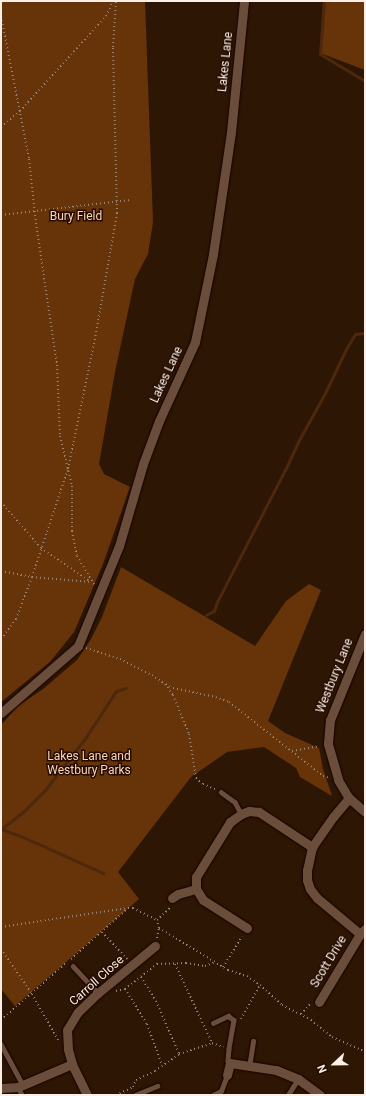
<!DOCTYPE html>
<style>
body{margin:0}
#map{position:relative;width:366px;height:1096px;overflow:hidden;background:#2e1605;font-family:Roboto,sans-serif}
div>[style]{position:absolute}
.green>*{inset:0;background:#673308}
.stream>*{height:3px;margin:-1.5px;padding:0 1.5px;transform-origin:1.5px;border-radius:1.5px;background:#4e280d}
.path>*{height:2px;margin-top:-1px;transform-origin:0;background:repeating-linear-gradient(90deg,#978477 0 1px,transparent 0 4px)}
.roads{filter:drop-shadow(0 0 1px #150200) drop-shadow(0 0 1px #150200)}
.lane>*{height:4.5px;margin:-2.25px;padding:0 2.25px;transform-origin:2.25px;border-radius:2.25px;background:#6b4d3b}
.street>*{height:9px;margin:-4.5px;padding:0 4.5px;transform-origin:4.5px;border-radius:4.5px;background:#6b4d3b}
span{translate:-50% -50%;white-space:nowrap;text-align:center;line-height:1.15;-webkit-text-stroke:3px #240c00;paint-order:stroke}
.street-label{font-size:12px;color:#fdefe6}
.park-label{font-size:12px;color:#fdd3ba}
.frame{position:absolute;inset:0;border:2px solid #fdefe6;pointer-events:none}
.north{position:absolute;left:314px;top:1044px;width:40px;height:40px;-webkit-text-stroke:3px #240c00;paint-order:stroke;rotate:248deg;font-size:11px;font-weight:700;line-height:16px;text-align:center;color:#fdefe6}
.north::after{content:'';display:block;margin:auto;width:14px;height:18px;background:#fdefe6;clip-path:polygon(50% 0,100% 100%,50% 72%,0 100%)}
</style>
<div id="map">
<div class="green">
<i style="clip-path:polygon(1px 1px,145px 1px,153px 222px,148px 254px,135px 279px,115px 372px,99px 464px,104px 474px,130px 487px,103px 564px,74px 632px,50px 662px,1px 702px)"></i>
<i style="clip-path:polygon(323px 1px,365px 1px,365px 70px,320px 53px)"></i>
<i style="clip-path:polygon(121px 567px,255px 646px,286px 601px,309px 584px,321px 590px,268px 721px,285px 733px,319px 748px,323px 769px,332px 796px,300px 777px,296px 768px,264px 747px,227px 752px,191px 777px,118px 872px,139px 899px,15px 1006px,1px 989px,1px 725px,18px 706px,43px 689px,77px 660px,91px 639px,102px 617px)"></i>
</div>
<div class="stream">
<i style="left:324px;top:1px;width:53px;rotate:94.3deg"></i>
<i style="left:320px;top:54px;width:52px;rotate:31deg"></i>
<i style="left:206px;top:615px;width:9px;rotate:-27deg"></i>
<i style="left:214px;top:611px;width:9px;rotate:-72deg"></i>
<i style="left:217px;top:602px;width:151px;rotate:-62.8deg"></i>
<i style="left:286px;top:468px;width:31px;rotate:-65deg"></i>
<i style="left:299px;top:440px;width:54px;rotate:-61deg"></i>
<i style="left:325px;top:393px;width:49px;rotate:-64.5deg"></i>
<i style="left:346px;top:349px;width:17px;rotate:-59deg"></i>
<i style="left:355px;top:334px;width:10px;rotate:-6deg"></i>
<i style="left:1px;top:829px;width:31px;rotate:-38deg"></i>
<i style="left:25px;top:810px;width:28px;rotate:-45deg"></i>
<i style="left:45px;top:790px;width:67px;rotate:-52.3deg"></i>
<i style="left:86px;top:737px;width:55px;rotate:-56.9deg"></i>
<i style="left:116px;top:691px;width:10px;rotate:-17deg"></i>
<i style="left:1px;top:829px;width:23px;rotate:20deg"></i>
<i style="left:23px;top:837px;width:88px;rotate:24.2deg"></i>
</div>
<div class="path">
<i style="left:1px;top:16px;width:146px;rotate:78.9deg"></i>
<i style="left:29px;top:159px;width:64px;rotate:83.8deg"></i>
<i style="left:36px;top:223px;width:144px;rotate:81.6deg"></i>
<i style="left:57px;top:365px;width:71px;rotate:87.6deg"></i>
<i style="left:60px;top:436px;width:51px;rotate:76.5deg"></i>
<i style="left:72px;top:486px;width:45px;rotate:90deg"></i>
<i style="left:72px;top:531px;width:25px;rotate:79deg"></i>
<i style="left:77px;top:556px;width:33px;rotate:59deg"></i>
<i style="left:1px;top:127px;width:25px;rotate:-40deg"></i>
<i style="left:20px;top:111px;width:128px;rotate:-47.8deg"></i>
<i style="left:106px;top:16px;width:17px;rotate:-65deg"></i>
<i style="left:1px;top:215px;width:130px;rotate:-6.6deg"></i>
<i style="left:1px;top:502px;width:61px;rotate:49deg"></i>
<i style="left:41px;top:548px;width:60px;rotate:34.2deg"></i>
<i style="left:1px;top:571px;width:32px;rotate:11deg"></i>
<i style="left:32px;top:577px;width:59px;rotate:4.8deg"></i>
<i style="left:1px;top:639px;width:25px;rotate:-53deg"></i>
<i style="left:16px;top:619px;width:45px;rotate:-69.1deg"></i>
<i style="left:32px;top:577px;width:114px;rotate:-71.6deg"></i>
<i style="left:68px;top:469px;width:128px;rotate:-78.3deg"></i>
<i style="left:94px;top:344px;width:133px;rotate:-80deg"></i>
<i style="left:117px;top:213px;width:166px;rotate:-91.4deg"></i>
<i style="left:113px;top:47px;width:46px;rotate:-86.3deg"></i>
<i style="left:86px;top:648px;width:36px;rotate:18deg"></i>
<i style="left:120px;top:659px;width:36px;rotate:27deg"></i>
<i style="left:152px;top:675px;width:16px;rotate:35deg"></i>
<i style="left:165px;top:684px;width:14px;rotate:54deg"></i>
<i style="left:173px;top:695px;width:42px;rotate:67.7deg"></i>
<i style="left:189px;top:734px;width:45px;rotate:81deg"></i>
<i style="left:196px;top:778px;width:9px;rotate:41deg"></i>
<i style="left:203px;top:784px;width:13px;rotate:23deg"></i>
<i style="left:166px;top:684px;width:8px;rotate:30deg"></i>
<i style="left:173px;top:688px;width:40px;rotate:12deg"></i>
<i style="left:212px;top:696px;width:18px;rotate:19deg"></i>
<i style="left:229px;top:702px;width:120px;rotate:38.2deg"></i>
<i style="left:323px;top:776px;width:6px;rotate:18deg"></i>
<i style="left:292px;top:751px;width:27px;rotate:-10deg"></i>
<i style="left:1px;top:927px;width:128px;rotate:-8.5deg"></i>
<i style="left:128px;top:908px;width:5px"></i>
<i style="left:133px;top:908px;width:27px;rotate:27deg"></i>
<i style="left:159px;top:928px;width:81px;rotate:31.3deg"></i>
<i style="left:228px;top:970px;width:20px;rotate:18deg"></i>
<i style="left:247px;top:976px;width:16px;rotate:35deg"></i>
<i style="left:260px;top:985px;width:30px;rotate:42deg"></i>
<i style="left:282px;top:1005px;width:33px;rotate:27deg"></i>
<i style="left:311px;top:1020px;width:27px;rotate:39deg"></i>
<i style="left:332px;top:1037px;width:36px;rotate:24deg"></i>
<i style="left:102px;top:932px;width:37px;rotate:47deg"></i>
<i style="left:157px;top:938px;width:10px;rotate:-79deg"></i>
<i style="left:159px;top:928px;width:8px;rotate:-104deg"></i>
<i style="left:157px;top:920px;width:19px;rotate:-43deg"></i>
<i style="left:1px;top:949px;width:55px;rotate:55.4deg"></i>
<i style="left:32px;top:994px;width:53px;rotate:60.5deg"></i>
<i style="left:71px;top:959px;width:76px;rotate:-41.8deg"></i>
<i style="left:175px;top:964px;width:87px;rotate:64.9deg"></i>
<i style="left:212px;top:1043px;width:12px;rotate:20deg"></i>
<i style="left:223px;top:967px;width:36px;rotate:-58deg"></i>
<i style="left:141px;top:977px;width:28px;rotate:58deg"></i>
<i style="left:156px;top:1001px;width:58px;rotate:66.5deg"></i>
<i style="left:125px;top:989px;width:41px;rotate:57.8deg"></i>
<i style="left:147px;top:1024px;width:44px;rotate:69.9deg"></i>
<i style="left:116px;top:991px;width:9px;rotate:-13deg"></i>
<i style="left:125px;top:989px;width:41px;rotate:-38deg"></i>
<i style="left:157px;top:964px;width:29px;rotate:-2deg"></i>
<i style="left:186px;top:963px;width:19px;rotate:9deg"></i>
<i style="left:205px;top:966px;width:11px;rotate:-22deg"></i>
<i style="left:301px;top:1014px;width:13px;rotate:-48deg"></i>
<i style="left:241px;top:1019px;width:39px;rotate:-61deg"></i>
<i style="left:1px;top:1020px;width:86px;rotate:-41.2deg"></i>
<i style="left:116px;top:1095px;width:19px;rotate:-25deg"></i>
<i style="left:133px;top:1087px;width:8px;rotate:-67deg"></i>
<i style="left:136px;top:1080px;width:21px;rotate:-25deg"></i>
<i style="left:155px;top:1071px;width:29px;rotate:-35deg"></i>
<i style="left:179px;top:1054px;width:35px;rotate:-18deg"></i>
</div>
<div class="roads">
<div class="lane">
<i style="left:221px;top:792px;width:17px;rotate:36deg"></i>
<i style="left:235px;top:802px;width:13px;rotate:63deg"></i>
<i style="left:73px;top:966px;width:37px;rotate:47deg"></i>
<i style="left:213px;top:1023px;width:17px;rotate:-25deg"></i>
<i style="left:228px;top:1016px;width:7px;rotate:34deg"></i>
<i style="left:234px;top:1020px;width:29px;rotate:100deg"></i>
<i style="left:229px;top:1049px;width:12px;rotate:95deg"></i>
<i style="left:228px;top:1061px;width:3px;rotate:45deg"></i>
<i style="left:1px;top:1044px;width:47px;rotate:61.8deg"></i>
<i style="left:249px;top:1067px;width:26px;rotate:-81deg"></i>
<i style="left:18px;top:1087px;width:9px;rotate:63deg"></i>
<i style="left:135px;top:1095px;width:24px;rotate:-22deg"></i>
<i style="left:213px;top:1095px;width:9px;rotate:-27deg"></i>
<i style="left:221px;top:1091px;width:17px;rotate:-69deg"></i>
<i style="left:288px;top:1095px;width:19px;rotate:-58deg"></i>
</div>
<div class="street">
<i style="left:365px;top:634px;width:93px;rotate:112.1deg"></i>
<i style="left:330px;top:720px;width:24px;rotate:95deg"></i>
<i style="left:328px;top:744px;width:37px;rotate:74deg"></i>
<i style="left:338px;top:780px;width:21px;rotate:59deg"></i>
<i style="left:349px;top:798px;width:21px;rotate:41deg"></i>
<i style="left:1px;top:713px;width:102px;rotate:-41deg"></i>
<i style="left:78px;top:646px;width:108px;rotate:-67.7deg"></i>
<i style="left:119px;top:546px;width:85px;rotate:-73.7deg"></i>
<i style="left:143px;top:464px;width:46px;rotate:-69.6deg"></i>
<i style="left:159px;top:421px;width:87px;rotate:-65.5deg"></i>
<i style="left:195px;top:342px;width:90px;rotate:-78.4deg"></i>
<i style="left:213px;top:254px;width:123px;rotate:-81.6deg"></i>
<i style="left:231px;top:132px;width:132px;rotate:-84.3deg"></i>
<i style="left:349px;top:798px;width:25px;rotate:130deg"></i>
<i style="left:333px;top:817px;width:37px;rotate:125deg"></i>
<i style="left:312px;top:847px;width:24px;rotate:102deg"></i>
<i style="left:307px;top:870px;width:10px;rotate:90deg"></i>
<i style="left:307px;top:880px;width:9px;rotate:72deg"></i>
<i style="left:310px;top:889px;width:11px;rotate:52deg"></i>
<i style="left:317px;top:898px;width:56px;rotate:39.9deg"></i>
<i style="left:172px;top:898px;width:7px;rotate:-34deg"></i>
<i style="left:178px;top:894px;width:19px;rotate:-16deg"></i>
<i style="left:247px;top:928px;width:52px;rotate:-147.5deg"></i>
<i style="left:203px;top:900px;width:13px;rotate:-122deg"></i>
<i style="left:196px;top:889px;width:12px;rotate:-90deg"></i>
<i style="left:196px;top:877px;width:65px;rotate:-58.3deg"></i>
<i style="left:230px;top:822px;width:14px;rotate:-36deg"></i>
<i style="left:241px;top:814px;width:9px;rotate:-21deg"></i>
<i style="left:249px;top:811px;width:10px;rotate:6deg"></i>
<i style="left:259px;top:812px;width:64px;rotate:33.4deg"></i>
<i style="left:319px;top:1002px;width:79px;rotate:-58.9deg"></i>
<i style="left:360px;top:934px;width:7px;rotate:-45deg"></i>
<i style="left:227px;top:1075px;width:12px;rotate:-76deg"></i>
<i style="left:230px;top:1063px;width:47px;rotate:8.7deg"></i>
<i style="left:276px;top:1070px;width:24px;rotate:22deg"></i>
<i style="left:298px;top:1079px;width:27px;rotate:36deg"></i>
<i style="left:1px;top:1088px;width:17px;rotate:-3deg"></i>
<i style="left:18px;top:1087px;width:59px;rotate:-23.1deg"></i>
<i style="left:87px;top:1095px;width:34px;rotate:-116deg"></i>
<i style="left:72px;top:1064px;width:16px;rotate:-105deg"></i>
<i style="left:68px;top:1049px;width:19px;rotate:-93deg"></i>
<i style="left:67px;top:1030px;width:21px;rotate:-59deg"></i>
<i style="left:78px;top:1012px;width:28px;rotate:-44deg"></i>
<i style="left:98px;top:993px;width:74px;rotate:-39.5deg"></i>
</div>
</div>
<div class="street-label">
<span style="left:226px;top:62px;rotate:-84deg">Lakes Lane</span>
<span style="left:167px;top:375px;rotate:-65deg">Lakes Lane</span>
<span style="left:335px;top:676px;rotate:-68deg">Westbury Lane</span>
<span style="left:329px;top:962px;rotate:-59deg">Scott Drive</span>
<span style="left:97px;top:981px;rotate:-42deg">Carroll Close</span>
</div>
<div class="park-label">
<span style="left:76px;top:217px">Bury Field</span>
<span style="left:89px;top:764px">Lakes Lane and<br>Westbury Parks</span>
</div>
<div class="frame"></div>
<div class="north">N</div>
</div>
